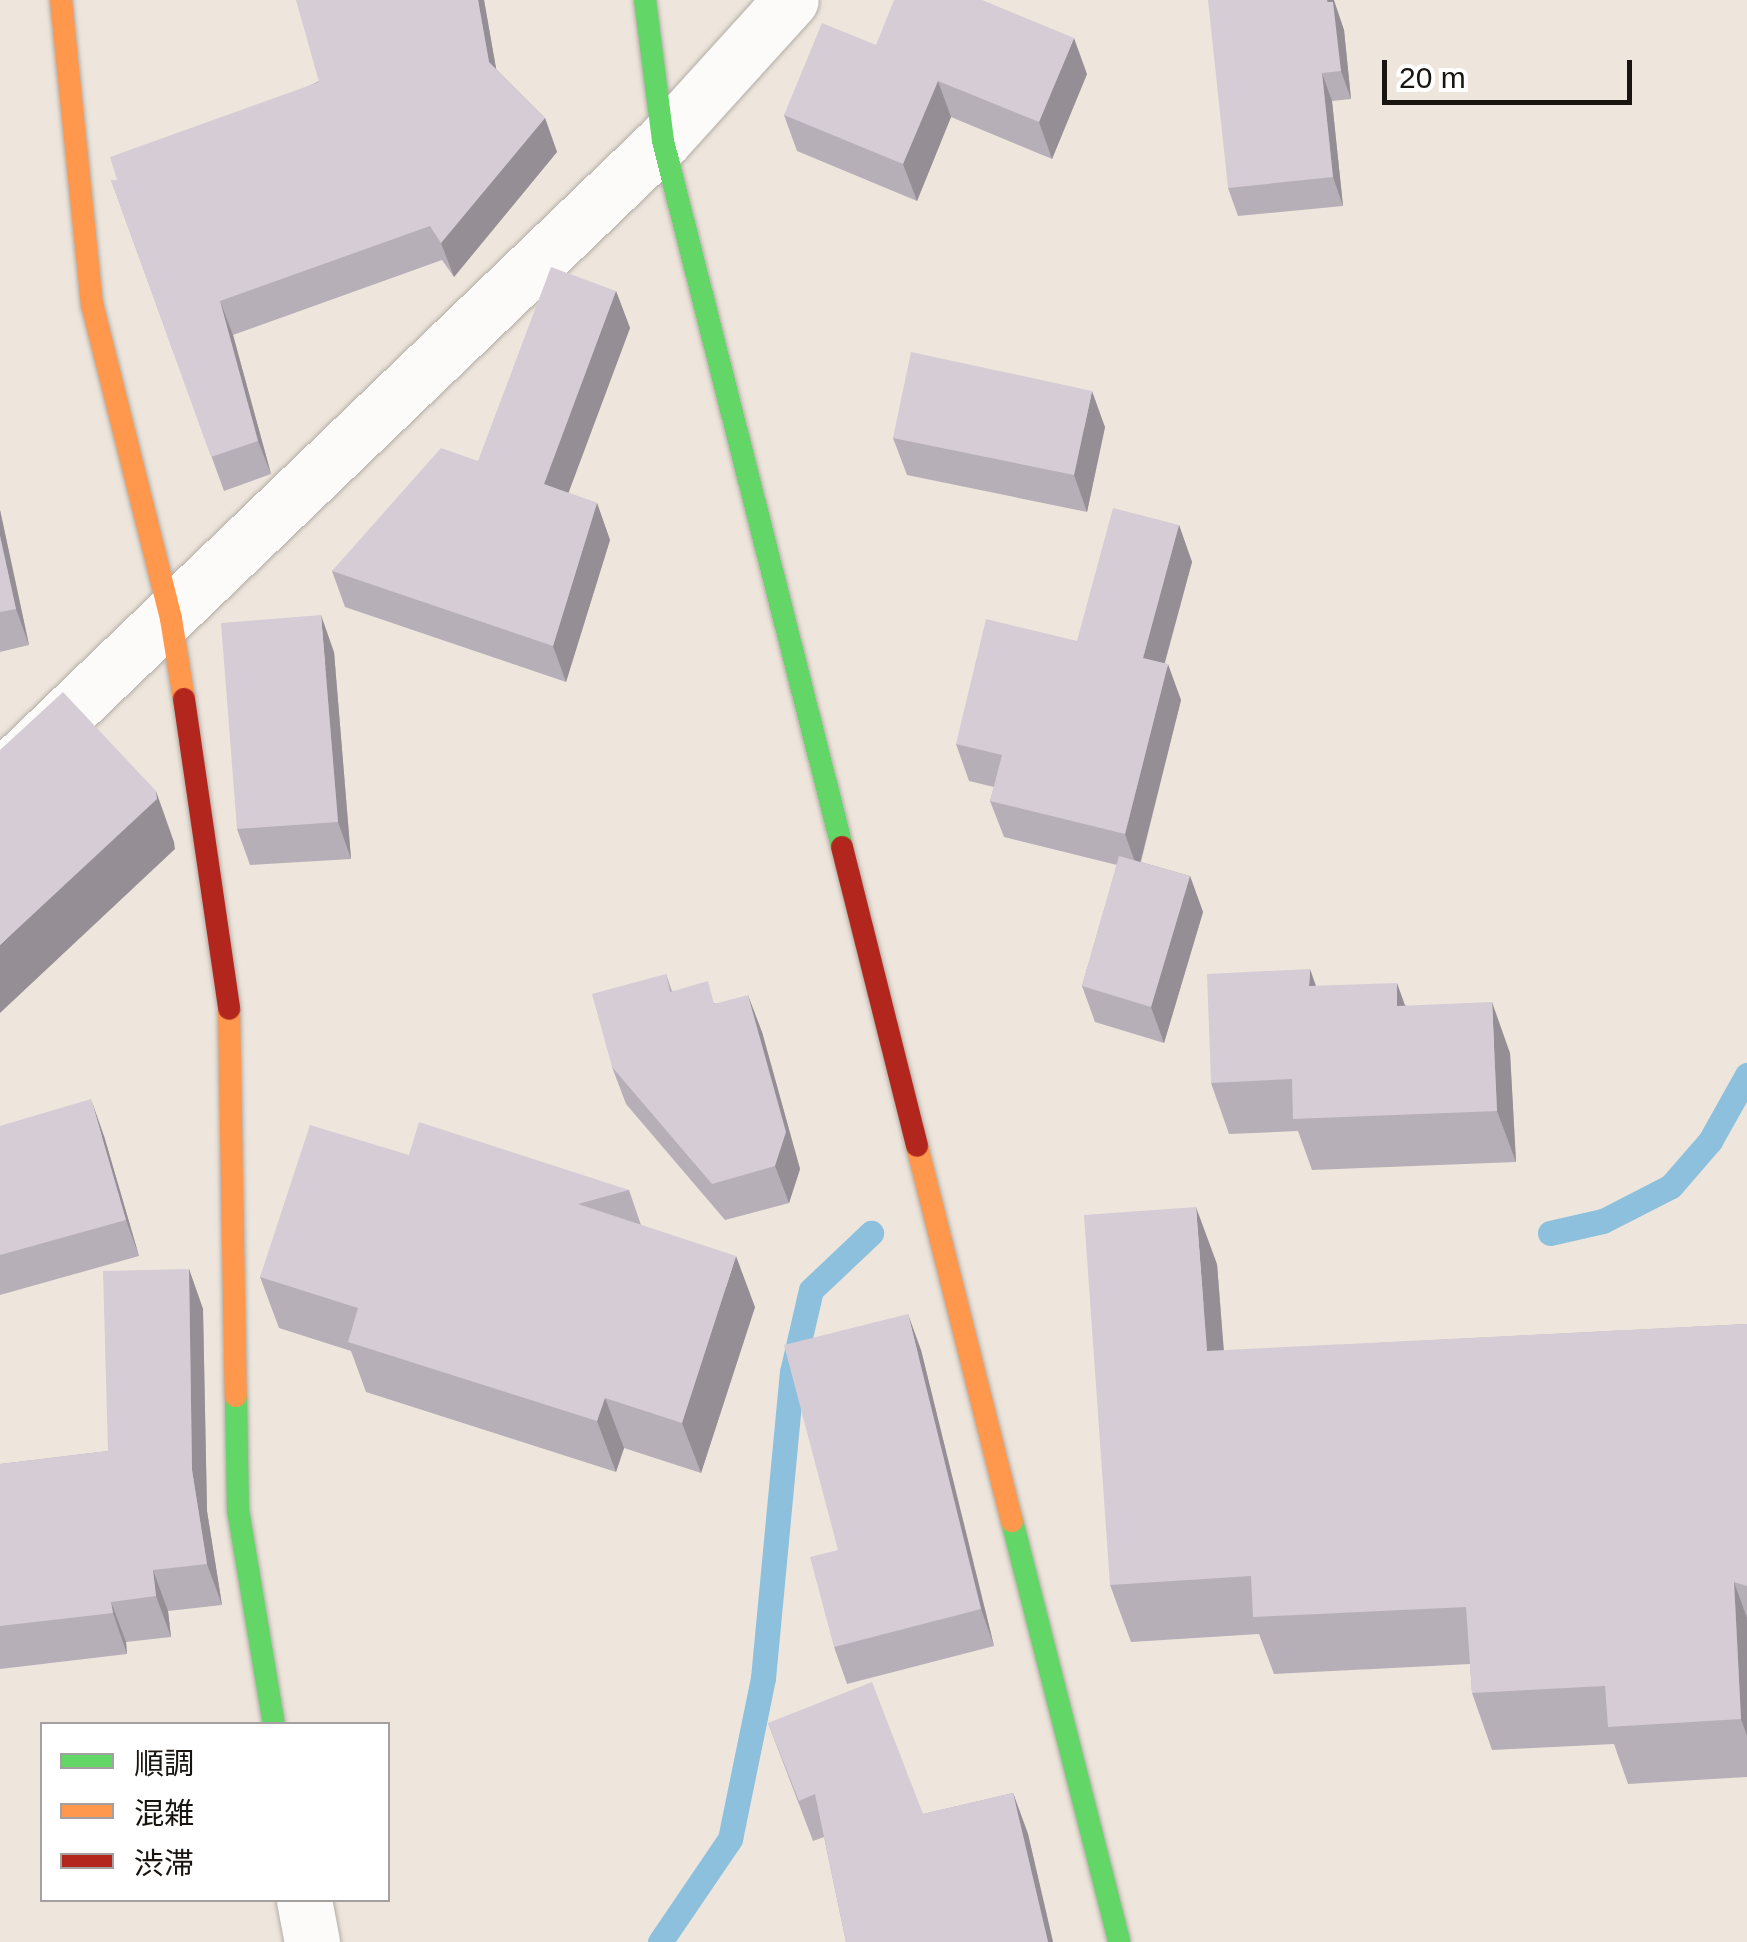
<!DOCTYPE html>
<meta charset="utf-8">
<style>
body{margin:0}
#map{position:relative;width:1747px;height:1942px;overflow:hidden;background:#eee6dd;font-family:Helvetica,"Noto Sans JP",sans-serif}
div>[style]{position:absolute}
.stream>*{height:25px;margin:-12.5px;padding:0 12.5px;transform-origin:12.5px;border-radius:12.5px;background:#8dc0dc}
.roads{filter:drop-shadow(0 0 2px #b2aca5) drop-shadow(0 0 2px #b2aca5)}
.street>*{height:55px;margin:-27.5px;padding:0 27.5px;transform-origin:27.5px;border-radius:27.5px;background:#fcfbfa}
.fast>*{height:22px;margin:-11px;padding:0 11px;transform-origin:11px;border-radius:11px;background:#63d668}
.slow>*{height:22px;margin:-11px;padding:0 11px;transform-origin:11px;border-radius:11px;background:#ff974d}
.jam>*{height:22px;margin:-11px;padding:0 11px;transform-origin:11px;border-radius:11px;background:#b3261e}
.wall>*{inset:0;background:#b7afb7}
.shaded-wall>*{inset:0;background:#958f95}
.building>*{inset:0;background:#d5ccd5}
span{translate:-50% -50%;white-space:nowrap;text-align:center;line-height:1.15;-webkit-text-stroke:10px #fff;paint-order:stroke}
.legend{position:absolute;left:40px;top:1722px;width:350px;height:180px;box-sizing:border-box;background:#fff;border:2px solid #a3a19f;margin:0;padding:12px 18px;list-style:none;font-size:30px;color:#19140f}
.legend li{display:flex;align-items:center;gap:20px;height:50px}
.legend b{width:50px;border:2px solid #a3a19f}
.scale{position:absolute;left:1382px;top:60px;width:250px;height:45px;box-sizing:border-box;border:5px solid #19140f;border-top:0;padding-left:12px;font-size:30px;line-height:35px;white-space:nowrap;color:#19140f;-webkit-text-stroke:8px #fff;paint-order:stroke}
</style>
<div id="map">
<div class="stream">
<i style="left:1550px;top:1233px;width:54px;rotate:-12.8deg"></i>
<i style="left:1603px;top:1221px;width:76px;rotate:-27.2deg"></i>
<i style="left:1671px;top:1186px;width:60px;rotate:-49.1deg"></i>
<i style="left:1710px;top:1141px;width:76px;rotate:-60.7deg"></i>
<i style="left:660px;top:1942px;width:125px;rotate:-55.8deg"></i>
<i style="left:730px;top:1839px;width:164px;rotate:-78.4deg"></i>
<i style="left:763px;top:1678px;width:307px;rotate:-84.6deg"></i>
<i style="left:792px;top:1372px;width:84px;rotate:-77deg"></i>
<i style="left:811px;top:1290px;width:83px;rotate:-43.5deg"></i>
</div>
<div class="roads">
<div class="street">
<i style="left:0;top:778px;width:919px;rotate:-43.85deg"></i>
<i style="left:663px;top:141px;width:190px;rotate:-47.8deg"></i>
<i style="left:304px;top:1900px;width:43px;rotate:79.2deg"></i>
</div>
<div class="fast">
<i style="left:645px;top:0;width:142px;rotate:82.7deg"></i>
<i style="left:663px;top:141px;width:728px;rotate:75.77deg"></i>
<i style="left:236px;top:1396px;width:114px;rotate:89deg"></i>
<i style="left:238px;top:1510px;width:217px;rotate:80.5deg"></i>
<i style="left:1012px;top:1521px;width:434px;rotate:75.7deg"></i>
</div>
<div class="slow">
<i style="left:61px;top:0;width:306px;rotate:84.2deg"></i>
<i style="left:92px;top:304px;width:325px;rotate:75.9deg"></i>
<i style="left:171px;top:619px;width:81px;rotate:80.8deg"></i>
<i style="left:229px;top:1009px;width:387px;rotate:89deg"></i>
<i style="left:917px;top:1146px;width:387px;rotate:75.8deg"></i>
</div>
<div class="jam">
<i style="left:184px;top:699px;width:313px;rotate:81.7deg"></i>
<i style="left:842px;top:847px;width:308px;rotate:75.9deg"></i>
</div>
</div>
<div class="wall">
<i style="clip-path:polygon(484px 0,496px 69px,545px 118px,557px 152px,454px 277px,442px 260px,233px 335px,271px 474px,224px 491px,111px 180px,117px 180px)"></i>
<i style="clip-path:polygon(1334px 3px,1344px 30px,1351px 99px,1332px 101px,1343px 206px,1238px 216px,1228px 188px)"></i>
<i style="clip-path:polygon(876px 45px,1087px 74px,1052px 159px,951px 117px,917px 201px,797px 151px,784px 115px)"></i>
<i style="clip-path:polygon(616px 291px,630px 328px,568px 493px,597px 503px,610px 540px,566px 682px,345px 607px,332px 571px,478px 461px)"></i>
<i style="clip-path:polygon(1105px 427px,1087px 512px,907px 475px,893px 438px)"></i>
<i style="clip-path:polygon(0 510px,29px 645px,0 652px)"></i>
<i style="clip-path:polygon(1179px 525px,1192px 562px,1165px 663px,1181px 700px,1141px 862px,1190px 876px,1203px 912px,1164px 1043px,1095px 1022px,1082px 986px,1117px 865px,1004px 837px,990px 801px,994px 787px,969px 781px,956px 744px,1077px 641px)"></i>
<i style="clip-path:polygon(334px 652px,351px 859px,250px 865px,237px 829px)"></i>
<i style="clip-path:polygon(666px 974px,672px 991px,717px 1004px,762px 1032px,800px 1169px,789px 1203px,725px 1220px,626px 1104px,612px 1067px)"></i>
<i style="clip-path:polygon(1316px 986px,1405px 1005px,1510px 1053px,1516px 1162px,1312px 1170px,1298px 1131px,1229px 1134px,1211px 1083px)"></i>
<i style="clip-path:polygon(0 1126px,104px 1136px,139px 1256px,0 1295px)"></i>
<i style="clip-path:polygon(409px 1155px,629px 1190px,641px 1225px,755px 1307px,701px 1473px,624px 1448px,616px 1472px,366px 1392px,351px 1351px,279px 1328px,260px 1277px)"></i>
<i style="clip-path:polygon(1217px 1264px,1224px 1351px,1747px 1324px,1747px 1777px,1628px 1784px,1614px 1744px,1492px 1750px,1472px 1693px,1470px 1664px,1274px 1674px,1259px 1634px,1131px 1642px,1110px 1585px)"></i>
<i style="clip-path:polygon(189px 1269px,203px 1309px,207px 1511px,222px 1605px,168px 1611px,171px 1637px,126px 1642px,127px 1654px,0 1669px,0 1464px,108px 1451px)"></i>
<i style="clip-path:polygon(921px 1350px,994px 1646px,847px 1684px,834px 1647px,838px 1550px)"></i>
<i style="clip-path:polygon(768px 1723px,923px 1814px,1013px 1793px,1028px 1834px,1053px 1942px,846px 1942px,824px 1837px,813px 1841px)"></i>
</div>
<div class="shaded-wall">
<i style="clip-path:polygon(478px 0,484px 0,501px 96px,489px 62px)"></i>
<i style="clip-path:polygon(1327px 0,1334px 0,1344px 30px,1351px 99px,1341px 71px)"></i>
<i style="clip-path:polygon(1074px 38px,1087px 74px,1052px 159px,1039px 122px)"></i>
<i style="clip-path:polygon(1322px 73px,1332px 101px,1343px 206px,1333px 177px)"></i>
<i style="clip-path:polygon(938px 81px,951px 117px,917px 201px,903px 164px)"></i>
<i style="clip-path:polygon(545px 118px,557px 152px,454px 277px,441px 243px)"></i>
<i style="clip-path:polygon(616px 291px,630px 328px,558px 521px,544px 484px)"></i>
<i style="clip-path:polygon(220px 301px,233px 335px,271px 474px,258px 441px)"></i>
<i style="clip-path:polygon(1092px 391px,1105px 427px,1087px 512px,1074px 475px)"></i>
<i style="clip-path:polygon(597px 503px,610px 540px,566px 682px,553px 646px)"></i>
<i style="clip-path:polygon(0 510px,29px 645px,16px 609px,0 536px)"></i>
<i style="clip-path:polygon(1179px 525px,1192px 562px,1156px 694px,1143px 658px)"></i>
<i style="clip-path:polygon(321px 615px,334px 652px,351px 859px,338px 822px)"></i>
<i style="clip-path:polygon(1168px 664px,1181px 700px,1138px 871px,1125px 834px)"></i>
<i style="clip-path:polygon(156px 791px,174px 842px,175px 849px,0 1013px,0 945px)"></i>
<i style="clip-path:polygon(1190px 876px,1203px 912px,1164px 1043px,1151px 1007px)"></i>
<i style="clip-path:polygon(1310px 969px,1328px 1020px,1309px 986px)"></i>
<i style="clip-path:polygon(1397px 983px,1415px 1033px,1397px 1006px)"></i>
<i style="clip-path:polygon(748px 995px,762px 1032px,800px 1169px,789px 1203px,775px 1166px)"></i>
<i style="clip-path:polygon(1492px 1002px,1510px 1053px,1516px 1162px,1497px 1111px)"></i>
<i style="clip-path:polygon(91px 1099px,104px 1136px,139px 1256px,126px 1220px)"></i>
<i style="clip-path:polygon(1196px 1207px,1217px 1264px,1228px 1408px,1207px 1351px)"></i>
<i style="clip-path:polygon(736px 1256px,755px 1307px,701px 1473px,682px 1423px)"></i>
<i style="clip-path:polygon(189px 1269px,203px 1309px,207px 1511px,222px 1605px,207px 1564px,192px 1470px)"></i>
<i style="clip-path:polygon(908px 1314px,921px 1350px,994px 1646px,981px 1609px)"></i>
<i style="clip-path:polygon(605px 1398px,624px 1448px,616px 1472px,597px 1421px)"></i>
<i style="clip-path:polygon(153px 1570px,168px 1611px,171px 1637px,156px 1596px)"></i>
<i style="clip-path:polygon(1734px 1582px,1747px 1618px,1747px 1736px,1741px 1719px)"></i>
<i style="clip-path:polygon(111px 1602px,126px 1642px,127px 1654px,113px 1613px)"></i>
<i style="clip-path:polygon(1013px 1793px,1028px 1834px,1053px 1942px,1048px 1942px)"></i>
</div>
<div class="building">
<i style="clip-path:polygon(296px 0,478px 0,489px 62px,545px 118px,441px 243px,430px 226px,220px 301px,258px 441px,211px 457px,111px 180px,117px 180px,110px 157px,319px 82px)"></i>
<i style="clip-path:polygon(894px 0,982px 0,1074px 38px,1039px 122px,938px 81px,903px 164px,784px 115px,822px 23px,876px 45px)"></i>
<i style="clip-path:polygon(1208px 0,1327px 0,1327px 2px,1333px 2px,1341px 71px,1322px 73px,1333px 177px,1228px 188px)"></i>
<i style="clip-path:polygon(551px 267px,616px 291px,544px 484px,597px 503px,553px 646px,332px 571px,441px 448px,478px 461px)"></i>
<i style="clip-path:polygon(911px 352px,1092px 391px,1074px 475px,893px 438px)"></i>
<i style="clip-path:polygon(1113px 508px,1179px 525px,1143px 658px,1168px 664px,1125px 834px,990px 801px,1002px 755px,956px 744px,986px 619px,1077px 641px)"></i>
<i style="clip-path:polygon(0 536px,16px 609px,0 612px)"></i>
<i style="clip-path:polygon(321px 615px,338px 822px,237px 829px,221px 623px)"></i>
<i style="clip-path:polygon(63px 692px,156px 791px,157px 799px,0 945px,0 750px)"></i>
<i style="clip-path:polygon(1119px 856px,1190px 876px,1151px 1007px,1082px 986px)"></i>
<i style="clip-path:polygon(1310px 969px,1309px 986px,1397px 983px,1397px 1006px,1492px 1002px,1497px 1111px,1293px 1119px,1292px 1079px,1211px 1083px,1207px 974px)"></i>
<i style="clip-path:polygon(666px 974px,670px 992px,708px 981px,714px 1004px,748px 995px,786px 1132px,775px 1166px,712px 1184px,612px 1067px,592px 994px)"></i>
<i style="clip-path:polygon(91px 1099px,126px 1220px,0 1255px,0 1126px)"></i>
<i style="clip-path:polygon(419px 1122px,629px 1190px,578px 1204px,736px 1256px,682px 1423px,605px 1398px,597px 1421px,348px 1342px,358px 1308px,260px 1277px,310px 1125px,409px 1155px)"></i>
<i style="clip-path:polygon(1196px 1207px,1207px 1351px,1747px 1324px,1747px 1586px,1734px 1582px,1741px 1719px,1608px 1727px,1605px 1686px,1472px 1693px,1466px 1607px,1253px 1617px,1251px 1576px,1110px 1585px,1084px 1215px)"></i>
<i style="clip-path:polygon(189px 1269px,192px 1470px,207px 1564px,153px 1570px,156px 1596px,111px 1602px,113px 1613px,0 1626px,0 1464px,108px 1451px,103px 1271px)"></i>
<i style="clip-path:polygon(908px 1314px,981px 1609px,834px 1647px,810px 1557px,838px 1550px,784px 1345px)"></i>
<i style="clip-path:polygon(872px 1682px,923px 1814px,1013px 1793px,1048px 1942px,846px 1942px,815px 1794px,799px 1801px,768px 1723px)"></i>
</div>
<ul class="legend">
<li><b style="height:12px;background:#63d668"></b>順調</li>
<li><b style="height:12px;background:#ff974d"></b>混雑</li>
<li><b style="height:12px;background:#b3261e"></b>渋滞</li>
</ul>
<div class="scale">20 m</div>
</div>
